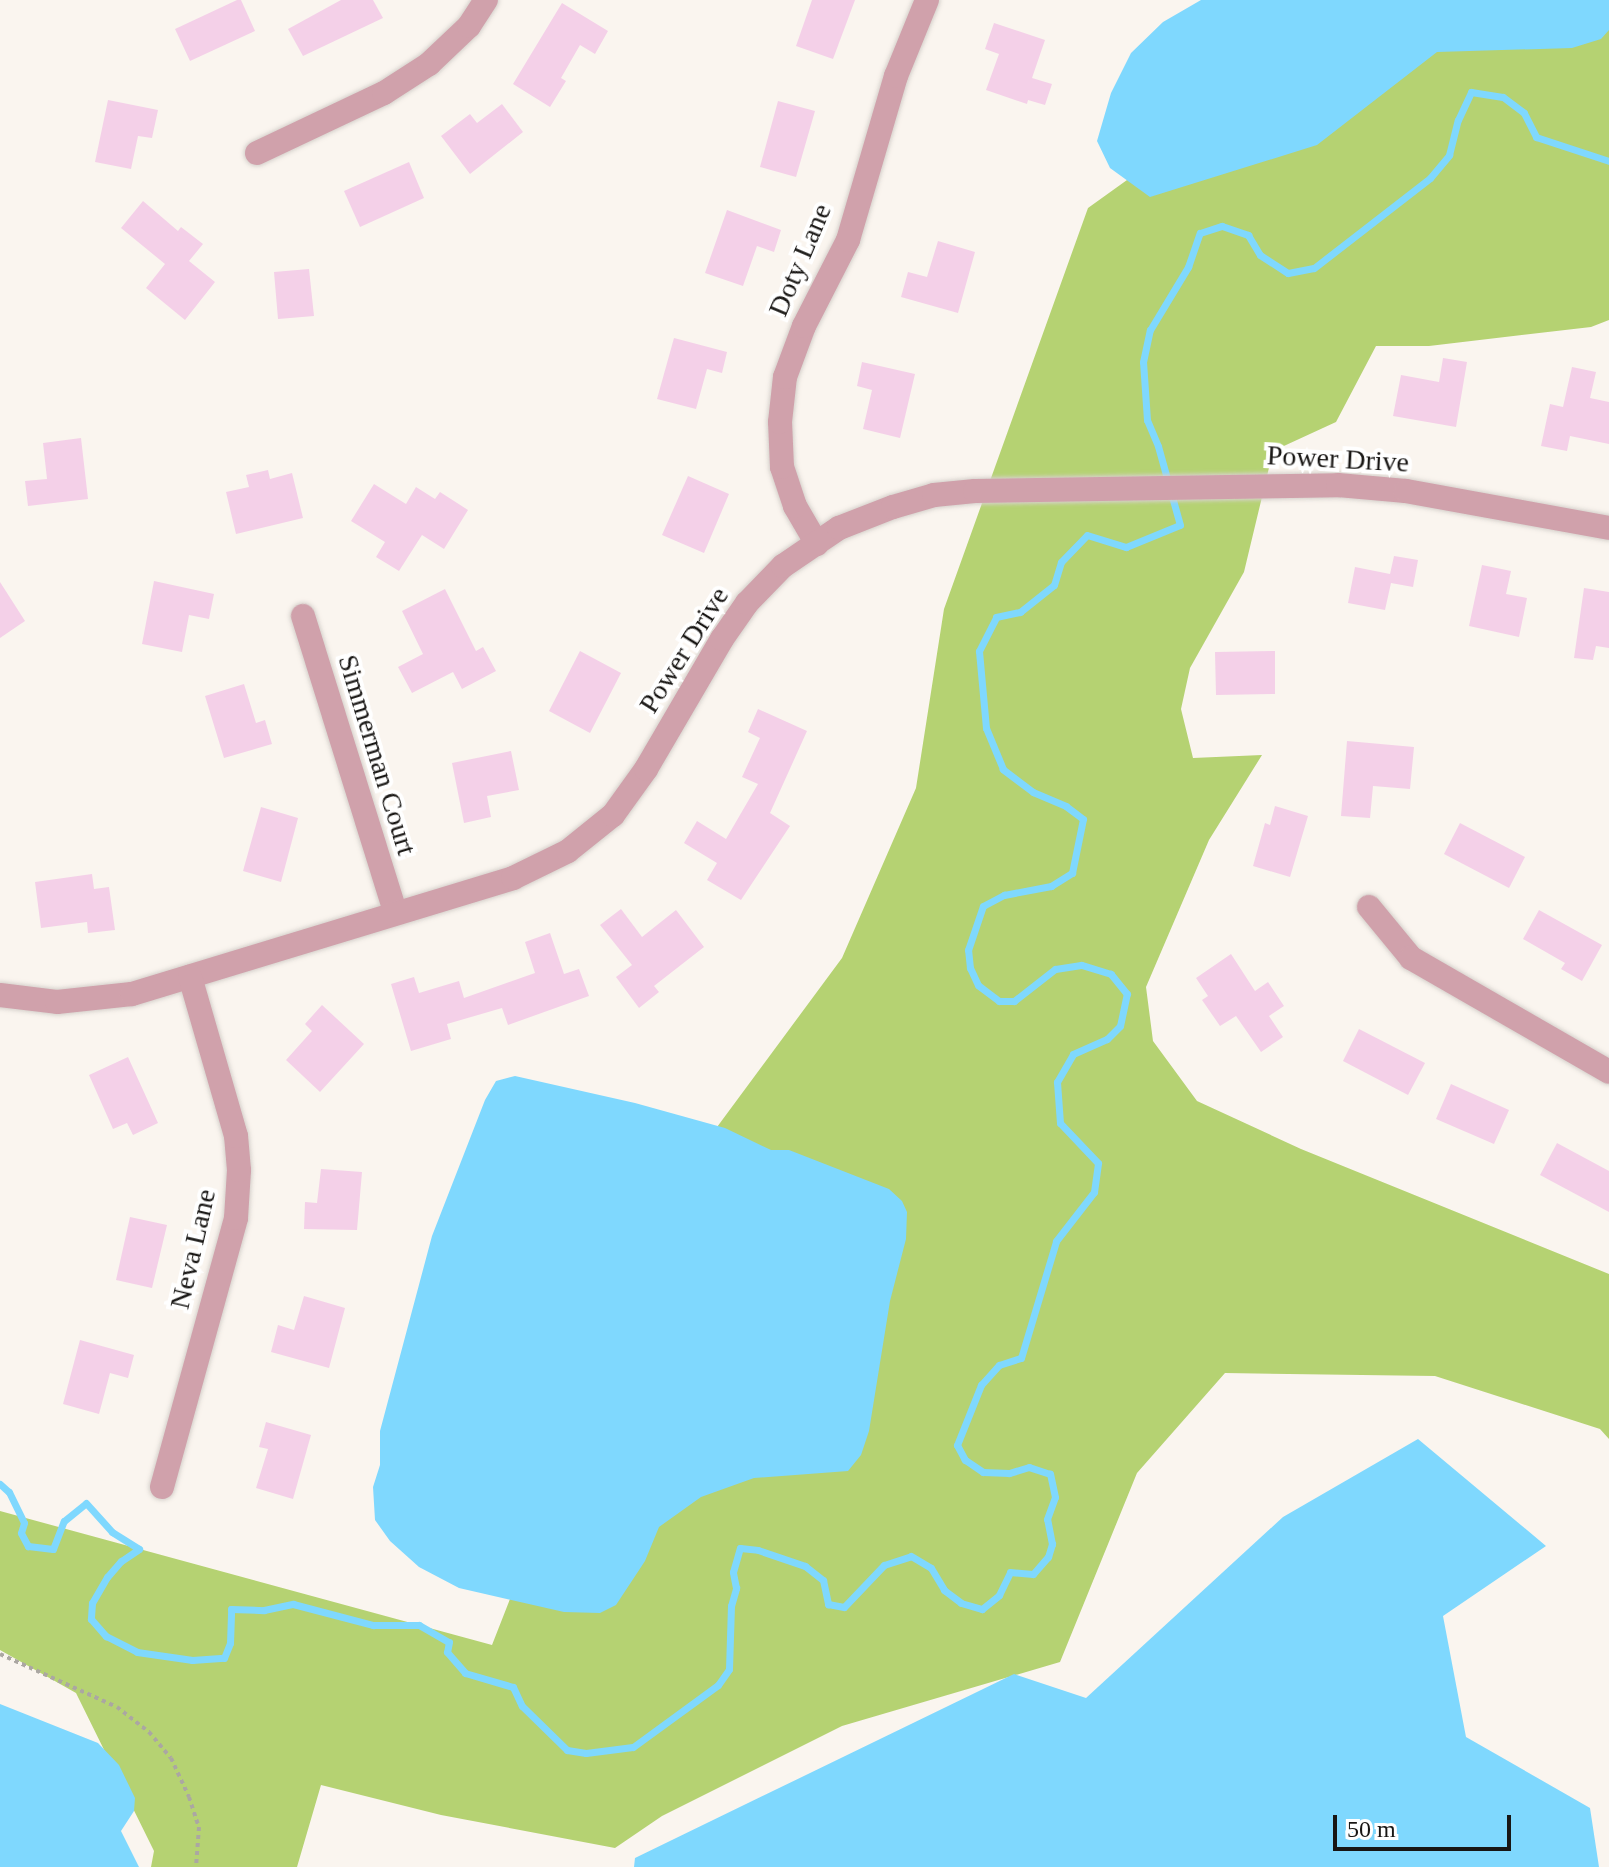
<!DOCTYPE html>
<style>
body{margin:0}
#map{position:relative;width:1609px;height:1867px;overflow:hidden;background:#faf5ef;font-family:"Times New Roman",serif}
div>[style]{position:absolute}
.forest>*{inset:0;background:#b5d272}
.water>*{inset:0;background:#7fd8fe}
.stream>*{height:7px;margin:-3.5px;padding:0 3.5px;transform-origin:3.5px;border-radius:3.5px;background:#7fd8fe}
.building>*{inset:0;background:#f4d0e8}
.path>*{height:4px;margin-top:-2px;transform-origin:0;background:repeating-linear-gradient(90deg,#aba7a2 0 4px,transparent 0 8px)}
.roads{filter:drop-shadow(0 0 2px #d6d1cc) drop-shadow(0 0 2px #d6d1cc)}
.minor>*{height:24px;margin:-12px;padding:0 12px;transform-origin:12px;border-radius:12px;background:#d0a1ab}
span{translate:-50% -50%;white-space:nowrap;text-align:center;line-height:1.15;-webkit-text-stroke:8px #fff;paint-order:stroke}
.street-label{font-size:28px;color:#181614}
.scale{position:absolute;left:1333px;top:1815px;width:178px;height:36px;box-sizing:border-box;border:4px solid #181614;border-top:0;padding-left:10px;font-size:24px;line-height:28px;white-space:nowrap;color:#181614;-webkit-text-stroke:6px #fff;paint-order:stroke}
</style>
<div id="map">
<div class="forest">
<i style="clip-path:polygon(1378px 0,1609px 0,1609px 320px,1591px 327px,1429px 346px,1376px 346px,1336px 422px,1273px 451px,1244px 572px,1190px 668px,1181px 709px,1193px 758px,1262px 755px,1209px 840px,1146px 987px,1153px 1041px,1197px 1101px,1301px 1149px,1609px 1274px,1609px 1439px,1600px 1429px,1435px 1376px,1225px 1373px,1137px 1473px,1060px 1662px,842px 1726px,662px 1816px,615px 1848px,441px 1815px,321px 1785px,297px 1867px,151px 1867px,154px 1851px,76px 1693px,0 1650px,0 1511px,492px 1645px,669px 1192px,842px 958px,916px 788px,944px 609px,1088px 208px)"></i>
</div>
<div class="water">
<i style="clip-path:polygon(1201px 0,1609px 0,1609px 30px,1601px 39px,1572px 48px,1437px 52px,1317px 145px,1150px 197px,1110px 168px,1097px 141px,1111px 93px,1131px 53px,1163px 22px)"></i>
<i style="clip-path:polygon(515px 1076px,635px 1103px,725px 1128px,771px 1150px,789px 1150px,889px 1189px,902px 1201px,907px 1212px,906px 1239px,890px 1301px,869px 1431px,861px 1455px,848px 1471px,754px 1478px,701px 1497px,659px 1527px,645px 1561px,616px 1605px,600px 1613px,564px 1612px,459px 1588px,419px 1567px,390px 1541px,375px 1520px,373px 1487px,380px 1465px,380px 1431px,432px 1236px,485px 1100px,496px 1081px)"></i>
<i style="clip-path:polygon(1418px 1439px,1546px 1546px,1443px 1616px,1466px 1737px,1590px 1808px,1599px 1867px,634px 1867px,635px 1858px,1014px 1674px,1086px 1698px,1283px 1517px)"></i>
<i style="clip-path:polygon(0 1704px,98px 1743px,119px 1765px,135px 1798px,134px 1811px,121px 1831px,139px 1867px,0 1867px)"></i>
</div>
<div class="stream">
<i style="left:0;top:1484px;width:12px;rotate:42deg"></i>
<i style="left:9px;top:1492px;width:34px;rotate:64deg"></i>
<i style="left:24px;top:1523px;width:10px;rotate:107deg"></i>
<i style="left:21px;top:1533px;width:15px;rotate:62deg"></i>
<i style="left:28px;top:1546px;width:25px;rotate:7deg"></i>
<i style="left:53px;top:1549px;width:30px;rotate:-69deg"></i>
<i style="left:64px;top:1521px;width:28px;rotate:-39deg"></i>
<i style="left:86px;top:1503px;width:39px;rotate:48deg"></i>
<i style="left:112px;top:1532px;width:32px;rotate:32deg"></i>
<i style="left:139px;top:1549px;width:22px;rotate:146deg"></i>
<i style="left:121px;top:1561px;width:21px;rotate:131deg"></i>
<i style="left:107px;top:1577px;width:30px;rotate:120deg"></i>
<i style="left:92px;top:1603px;width:16px;rotate:94deg"></i>
<i style="left:91px;top:1619px;width:23px;rotate:49deg"></i>
<i style="left:106px;top:1636px;width:35px;rotate:27deg"></i>
<i style="left:137px;top:1652px;width:56px;rotate:8.3deg"></i>
<i style="left:192px;top:1660px;width:32px;rotate:-4deg"></i>
<i style="left:224px;top:1658px;width:16px;rotate:-68deg"></i>
<i style="left:230px;top:1643px;width:34px;rotate:-88deg"></i>
<i style="left:231px;top:1609px;width:33px;rotate:2deg"></i>
<i style="left:264px;top:1610px;width:30px;rotate:-12deg"></i>
<i style="left:293px;top:1604px;width:83px;rotate:14.7deg"></i>
<i style="left:373px;top:1625px;width:46px"></i>
<i style="left:419px;top:1625px;width:34px;rotate:30deg"></i>
<i style="left:449px;top:1642px;width:10px;rotate:101deg"></i>
<i style="left:447px;top:1652px;width:28px;rotate:49deg"></i>
<i style="left:465px;top:1673px;width:50px;rotate:16.3deg"></i>
<i style="left:513px;top:1687px;width:21px;rotate:65deg"></i>
<i style="left:522px;top:1706px;width:63px;rotate:44.4deg"></i>
<i style="left:567px;top:1750px;width:19px;rotate:9deg"></i>
<i style="left:586px;top:1753px;width:47px;rotate:-7.3deg"></i>
<i style="left:633px;top:1747px;width:105px;rotate:-36.1deg"></i>
<i style="left:718px;top:1685px;width:19px;rotate:-55deg"></i>
<i style="left:729px;top:1669px;width:63px;rotate:-88.2deg"></i>
<i style="left:731px;top:1606px;width:19px;rotate:-74deg"></i>
<i style="left:736px;top:1588px;width:16px;rotate:-101deg"></i>
<i style="left:733px;top:1572px;width:25px;rotate:-74deg"></i>
<i style="left:740px;top:1548px;width:18px;rotate:6deg"></i>
<i style="left:758px;top:1550px;width:50px;rotate:18.8deg"></i>
<i style="left:805px;top:1566px;width:23px;rotate:38deg"></i>
<i style="left:823px;top:1580px;width:25px;rotate:78deg"></i>
<i style="left:828px;top:1604px;width:16px;rotate:11deg"></i>
<i style="left:844px;top:1607px;width:58px;rotate:-46.4deg"></i>
<i style="left:884px;top:1565px;width:28px;rotate:-18deg"></i>
<i style="left:911px;top:1556px;width:23px;rotate:31deg"></i>
<i style="left:931px;top:1568px;width:26px;rotate:59deg"></i>
<i style="left:944px;top:1590px;width:21px;rotate:37deg"></i>
<i style="left:961px;top:1603px;width:22px;rotate:16deg"></i>
<i style="left:982px;top:1609px;width:22px;rotate:-39deg"></i>
<i style="left:999px;top:1595px;width:25px;rotate:-64deg"></i>
<i style="left:1010px;top:1572px;width:23px;rotate:5deg"></i>
<i style="left:1033px;top:1574px;width:23px;rotate:-49deg"></i>
<i style="left:1048px;top:1557px;width:14px;rotate:-73deg"></i>
<i style="left:1052px;top:1544px;width:25px;rotate:-101deg"></i>
<i style="left:1047px;top:1519px;width:23px;rotate:-70deg"></i>
<i style="left:1055px;top:1497px;width:24px;rotate:-102deg"></i>
<i style="left:1050px;top:1474px;width:22px;rotate:-162deg"></i>
<i style="left:1029px;top:1467px;width:21px;rotate:163deg"></i>
<i style="left:1009px;top:1473px;width:26px;rotate:-178deg"></i>
<i style="left:983px;top:1472px;width:22px;rotate:-146deg"></i>
<i style="left:965px;top:1460px;width:17px;rotate:-118deg"></i>
<i style="left:957px;top:1445px;width:65px;rotate:-68.2deg"></i>
<i style="left:981px;top:1385px;width:27px;rotate:-48deg"></i>
<i style="left:999px;top:1365px;width:23px;rotate:-18deg"></i>
<i style="left:1021px;top:1358px;width:122px;rotate:-73.3deg"></i>
<i style="left:1056px;top:1241px;width:62px;rotate:-52.2deg"></i>
<i style="left:1094px;top:1192px;width:29px;rotate:-82deg"></i>
<i style="left:1098px;top:1163px;width:55px;rotate:-133.5deg"></i>
<i style="left:1060px;top:1123px;width:41px;rotate:-94.2deg"></i>
<i style="left:1057px;top:1082px;width:32px;rotate:-60deg"></i>
<i style="left:1073px;top:1054px;width:37px;rotate:-24deg"></i>
<i style="left:1107px;top:1039px;width:18px;rotate:-45deg"></i>
<i style="left:1120px;top:1026px;width:33px;rotate:-78deg"></i>
<i style="left:1127px;top:994px;width:26px;rotate:-129deg"></i>
<i style="left:1111px;top:974px;width:31px;rotate:-163deg"></i>
<i style="left:1081px;top:965px;width:26px;rotate:171deg"></i>
<i style="left:1055px;top:969px;width:52px;rotate:142deg"></i>
<i style="left:1014px;top:1001px;width:15px;rotate:180deg"></i>
<i style="left:999px;top:1001px;width:26px;rotate:-143deg"></i>
<i style="left:978px;top:985px;width:19px;rotate:-115deg"></i>
<i style="left:970px;top:968px;width:18px;rotate:-96deg"></i>
<i style="left:968px;top:950px;width:46px;rotate:-71.2deg"></i>
<i style="left:983px;top:906px;width:24px;rotate:-28deg"></i>
<i style="left:1004px;top:895px;width:48px;rotate:-10.8deg"></i>
<i style="left:1051px;top:886px;width:25px;rotate:-32deg"></i>
<i style="left:1072px;top:873px;width:55px;rotate:-78.5deg"></i>
<i style="left:1083px;top:819px;width:21px;rotate:-143deg"></i>
<i style="left:1066px;top:806px;width:36px;rotate:-157deg"></i>
<i style="left:1033px;top:792px;width:38px;rotate:-143deg"></i>
<i style="left:1003px;top:769px;width:44px;rotate:-112.5deg"></i>
<i style="left:986px;top:728px;width:77px;rotate:-95.2deg"></i>
<i style="left:979px;top:651px;width:38px;rotate:-63deg"></i>
<i style="left:996px;top:617px;width:25px;rotate:-12deg"></i>
<i style="left:1020px;top:612px;width:43px;rotate:-38.5deg"></i>
<i style="left:1054px;top:585px;width:24px;rotate:-73deg"></i>
<i style="left:1061px;top:562px;width:37px;rotate:-46deg"></i>
<i style="left:1087px;top:535px;width:41px;rotate:17.1deg"></i>
<i style="left:1126px;top:547px;width:58px;rotate:-22.2deg"></i>
<i style="left:1180px;top:525px;width:82px;rotate:-105.6deg"></i>
<i style="left:1158px;top:446px;width:28px;rotate:-113deg"></i>
<i style="left:1147px;top:420px;width:58px;rotate:-93.9deg"></i>
<i style="left:1143px;top:362px;width:33px;rotate:-78deg"></i>
<i style="left:1150px;top:330px;width:74px;rotate:-58.9deg"></i>
<i style="left:1188px;top:267px;width:36px;rotate:-71deg"></i>
<i style="left:1200px;top:233px;width:23px;rotate:-18deg"></i>
<i style="left:1222px;top:226px;width:28px;rotate:19deg"></i>
<i style="left:1248px;top:235px;width:23px;rotate:59deg"></i>
<i style="left:1260px;top:255px;width:33px;rotate:33deg"></i>
<i style="left:1288px;top:273px;width:26px;rotate:-11deg"></i>
<i style="left:1314px;top:268px;width:147px;rotate:-37.8deg"></i>
<i style="left:1430px;top:178px;width:30px;rotate:-50deg"></i>
<i style="left:1449px;top:155px;width:36px;rotate:-76deg"></i>
<i style="left:1458px;top:120px;width:31px;rotate:-65deg"></i>
<i style="left:1471px;top:92px;width:32px;rotate:9deg"></i>
<i style="left:1503px;top:97px;width:26px;rotate:37deg"></i>
<i style="left:1524px;top:113px;width:27px;rotate:63deg"></i>
<i style="left:1536px;top:137px;width:77px;rotate:18.2deg"></i>
</div>
<div class="building">
<i style="clip-path:polygon(237px 0,241px 0,255px 31px,190px 61px,175px 29px)"></i>
<i style="clip-path:polygon(341px 0,373px 0,383px 18px,303px 56px,288px 29px)"></i>
<i style="clip-path:polygon(812px 0,855px 0,833px 59px,796px 46px)"></i>
<i style="clip-path:polygon(562px 3px,608px 31px,595px 54px,580px 45px,561px 78px,566px 81px,550px 107px,513px 84px)"></i>
<i style="clip-path:polygon(994px 23px,1045px 40px,1032px 78px,1052px 84px,1045px 105px,1028px 100px,1027px 104px,986px 90px,999px 54px,985px 49px)"></i>
<i style="clip-path:polygon(108px 100px,158px 110px,152px 138px,138px 136px,131px 169px,95px 162px)"></i>
<i style="clip-path:polygon(778px 101px,815px 111px,796px 177px,760px 167px)"></i>
<i style="clip-path:polygon(502px 104px,523px 132px,470px 174px,441px 136px,470px 114px,477px 123px)"></i>
<i style="clip-path:polygon(409px 162px,424px 198px,360px 227px,344px 191px)"></i>
<i style="clip-path:polygon(143px 201px,178px 231px,181px 227px,203px 244px,189px 261px,215px 282px,185px 320px,146px 288px,165px 264px,121px 228px)"></i>
<i style="clip-path:polygon(727px 210px,781px 230px,774px 252px,757px 246px,743px 286px,705px 273px)"></i>
<i style="clip-path:polygon(938px 241px,975px 252px,958px 313px,901px 297px,908px 272px,927px 277px)"></i>
<i style="clip-path:polygon(309px 269px,314px 316px,278px 319px,274px 272px)"></i>
<i style="clip-path:polygon(674px 338px,727px 352px,722px 373px,707px 369px,696px 409px,657px 399px)"></i>
<i style="clip-path:polygon(1443px 358px,1467px 362px,1456px 427px,1393px 416px,1401px 375px,1439px 382px)"></i>
<i style="clip-path:polygon(862px 362px,915px 374px,900px 438px,863px 429px,872px 390px,857px 386px)"></i>
<i style="clip-path:polygon(1572px 367px,1596px 372px,1590px 398px,1609px 402px,1609px 444px,1570px 436px,1567px 451px,1541px 446px,1550px 404px,1563px 407px)"></i>
<i style="clip-path:polygon(81px 438px,88px 499px,28px 506px,25px 481px,47px 479px,43px 443px)"></i>
<i style="clip-path:polygon(268px 470px,270px 479px,292px 473px,303px 518px,236px 534px,226px 492px,249px 487px,246px 475px)"></i>
<i style="clip-path:polygon(688px 476px,729px 494px,704px 553px,662px 535px)"></i>
<i style="clip-path:polygon(374px 484px,406px 504px,416px 487px,435px 499px,440px 492px,468px 510px,444px 549px,422px 535px,399px 571px,376px 557px,385px 542px,351px 521px)"></i>
<i style="clip-path:polygon(1394px 556px,1418px 560px,1413px 587px,1391px 583px,1385px 610px,1348px 603px,1355px 567px,1390px 574px)"></i>
<i style="clip-path:polygon(1482px 565px,1511px 571px,1506px 594px,1527px 598px,1519px 637px,1469px 626px)"></i>
<i style="clip-path:polygon(154px 581px,214px 594px,209px 619px,189px 615px,182px 652px,142px 644px)"></i>
<i style="clip-path:polygon(0 582px,25px 621px,0 638px)"></i>
<i style="clip-path:polygon(1584px 588px,1609px 592px,1609px 648px,1596px 646px,1593px 660px,1574px 658px)"></i>
<i style="clip-path:polygon(445px 589px,476px 651px,483px 647px,496px 671px,462px 689px,453px 672px,412px 693px,398px 667px,423px 654px,402px 611px)"></i>
<i style="clip-path:polygon(580px 651px,621px 673px,590px 733px,549px 711px)"></i>
<i style="clip-path:polygon(1275px 651px,1275px 694px,1216px 695px,1215px 652px)"></i>
<i style="clip-path:polygon(244px 684px,256px 723px,265px 720px,272px 744px,224px 758px,205px 696px)"></i>
<i style="clip-path:polygon(758px 709px,807px 731px,770px 813px,790px 826px,741px 900px,707px 880px,717px 863px,684px 843px,697px 821px,726px 839px,758px 784px,742px 777px,760px 738px,748px 732px)"></i>
<i style="clip-path:polygon(1347px 741px,1414px 747px,1410px 789px,1373px 786px,1370px 818px,1341px 816px)"></i>
<i style="clip-path:polygon(511px 751px,519px 790px,487px 796px,491px 817px,464px 823px,452px 763px)"></i>
<i style="clip-path:polygon(1275px 806px,1308px 816px,1290px 877px,1253px 866px,1265px 823px,1270px 825px)"></i>
<i style="clip-path:polygon(261px 807px,298px 818px,281px 882px,243px 871px)"></i>
<i style="clip-path:polygon(1460px 823px,1525px 857px,1509px 888px,1444px 854px)"></i>
<i style="clip-path:polygon(92px 874px,94px 889px,109px 887px,115px 930px,88px 933px,87px 922px,41px 928px,35px 882px)"></i>
<i style="clip-path:polygon(621px 909px,642px 937px,676px 910px,704px 947px,654px 986px,659px 992px,639px 1008px,616px 977px,632px 965px,600px 925px)"></i>
<i style="clip-path:polygon(1539px 910px,1602px 945px,1582px 981px,1561px 969px,1565px 963px,1523px 939px)"></i>
<i style="clip-path:polygon(550px 933px,564px 974px,579px 969px,589px 996px,508px 1025px,502px 1008px,447px 1024px,451px 1039px,411px 1051px,391px 984px,414px 977px,419px 993px,459px 981px,464px 998px,535px 973px,525px 942px)"></i>
<i style="clip-path:polygon(1231px 954px,1255px 991px,1268px 982px,1284px 1006px,1269px 1016px,1283px 1037px,1261px 1052px,1236px 1016px,1220px 1026px,1202px 1000px,1208px 996px,1196px 978px)"></i>
<i style="clip-path:polygon(322px 1005px,364px 1044px,320px 1092px,286px 1060px,312px 1031px,305px 1024px)"></i>
<i style="clip-path:polygon(1359px 1029px,1425px 1063px,1408px 1095px,1343px 1061px)"></i>
<i style="clip-path:polygon(128px 1057px,158px 1123px,133px 1135px,127px 1123px,113px 1129px,89px 1075px)"></i>
<i style="clip-path:polygon(1451px 1084px,1509px 1110px,1494px 1144px,1436px 1119px)"></i>
<i style="clip-path:polygon(1557px 1143px,1609px 1171px,1609px 1212px,1540px 1175px)"></i>
<i style="clip-path:polygon(321px 1169px,362px 1172px,357px 1230px,304px 1229px,305px 1202px,317px 1203px)"></i>
<i style="clip-path:polygon(130px 1217px,167px 1225px,152px 1288px,116px 1280px)"></i>
<i style="clip-path:polygon(304px 1296px,345px 1308px,329px 1368px,271px 1352px,278px 1325px,294px 1330px)"></i>
<i style="clip-path:polygon(80px 1340px,134px 1355px,128px 1378px,110px 1373px,99px 1414px,63px 1404px)"></i>
<i style="clip-path:polygon(266px 1422px,311px 1435px,293px 1499px,256px 1488px,268px 1449px,259px 1447px)"></i>
</div>
<div class="path">
<i style="left:0;top:1654px;width:128px;rotate:24.4deg"></i>
<i style="left:117px;top:1707px;width:41px;rotate:38deg"></i>
<i style="left:149px;top:1732px;width:34px;rotate:50deg"></i>
<i style="left:171px;top:1758px;width:43px;rotate:65.2deg"></i>
<i style="left:189px;top:1797px;width:32px;rotate:72deg"></i>
<i style="left:199px;top:1827px;width:40px;rotate:94.3deg"></i>
</div>
<div class="roads">
<div class="minor">
<i style="left:257px;top:153px;width:140px;rotate:-25.3deg"></i>
<i style="left:384px;top:93px;width:54px;rotate:-32.8deg"></i>
<i style="left:429px;top:64px;width:55px;rotate:-43.5deg"></i>
<i style="left:469px;top:26px;width:31px;rotate:-57deg"></i>
<i style="left:817px;top:544px;width:44px;rotate:-120.1deg"></i>
<i style="left:795px;top:506px;width:41px;rotate:-108.4deg"></i>
<i style="left:782px;top:467px;width:45px;rotate:-92.5deg"></i>
<i style="left:780px;top:422px;width:45px;rotate:-83.7deg"></i>
<i style="left:785px;top:377px;width:54px;rotate:-69.6deg"></i>
<i style="left:804px;top:326px;width:97px;rotate:-62.9deg"></i>
<i style="left:848px;top:240px;width:171px;rotate:-73.7deg"></i>
<i style="left:896px;top:76px;width:82px;rotate:-67.8deg"></i>
<i style="left:303px;top:616px;width:310px;rotate:72.7deg"></i>
<i style="left:1369px;top:907px;width:66px;rotate:50.5deg"></i>
<i style="left:1411px;top:958px;width:228px;rotate:29.9deg"></i>
<i style="left:0;top:995px;width:57px;rotate:7deg"></i>
<i style="left:57px;top:1002px;width:75px;rotate:-6.1deg"></i>
<i style="left:132px;top:994px;width:398px;rotate:-16.9deg"></i>
<i style="left:513px;top:878px;width:61px;rotate:-26.1deg"></i>
<i style="left:568px;top:851px;width:58px;rotate:-38.7deg"></i>
<i style="left:613px;top:815px;width:57px;rotate:-54.3deg"></i>
<i style="left:646px;top:769px;width:151px;rotate:-59.7deg"></i>
<i style="left:722px;top:639px;width:44px;rotate:-55.2deg"></i>
<i style="left:747px;top:603px;width:52px;rotate:-45.8deg"></i>
<i style="left:783px;top:566px;width:68px;rotate:-34.2deg"></i>
<i style="left:839px;top:528px;width:58px;rotate:-21.3deg"></i>
<i style="left:893px;top:507px;width:43px;rotate:-16.3deg"></i>
<i style="left:934px;top:495px;width:41px;rotate:-5.6deg"></i>
<i style="left:975px;top:491px;width:363px;rotate:-0.9deg"></i>
<i style="left:1338px;top:485px;width:68px;rotate:5deg"></i>
<i style="left:1406px;top:491px;width:206px;rotate:10.3deg"></i>
<i style="left:162px;top:1487px;width:279px;rotate:-74.6deg"></i>
<i style="left:236px;top:1218px;width:48px;rotate:-86.4deg"></i>
<i style="left:239px;top:1170px;width:34px;rotate:-95deg"></i>
<i style="left:236px;top:1136px;width:166px;rotate:-106.1deg"></i>
</div>
</div>
<div class="street-label">
<span style="left:800px;top:260px;rotate:-67deg">Doty Lane</span>
<span style="left:1338px;top:459px;rotate:3deg">Power Drive</span>
<span style="left:684px;top:650px;rotate:-58deg">Power Drive</span>
<span style="left:377px;top:755px;rotate:73deg">Simmerman Court</span>
<span style="left:193px;top:1249px;rotate:-77deg">Neva Lane</span>
</div>
<div class="scale">50 m</div>
</div>
